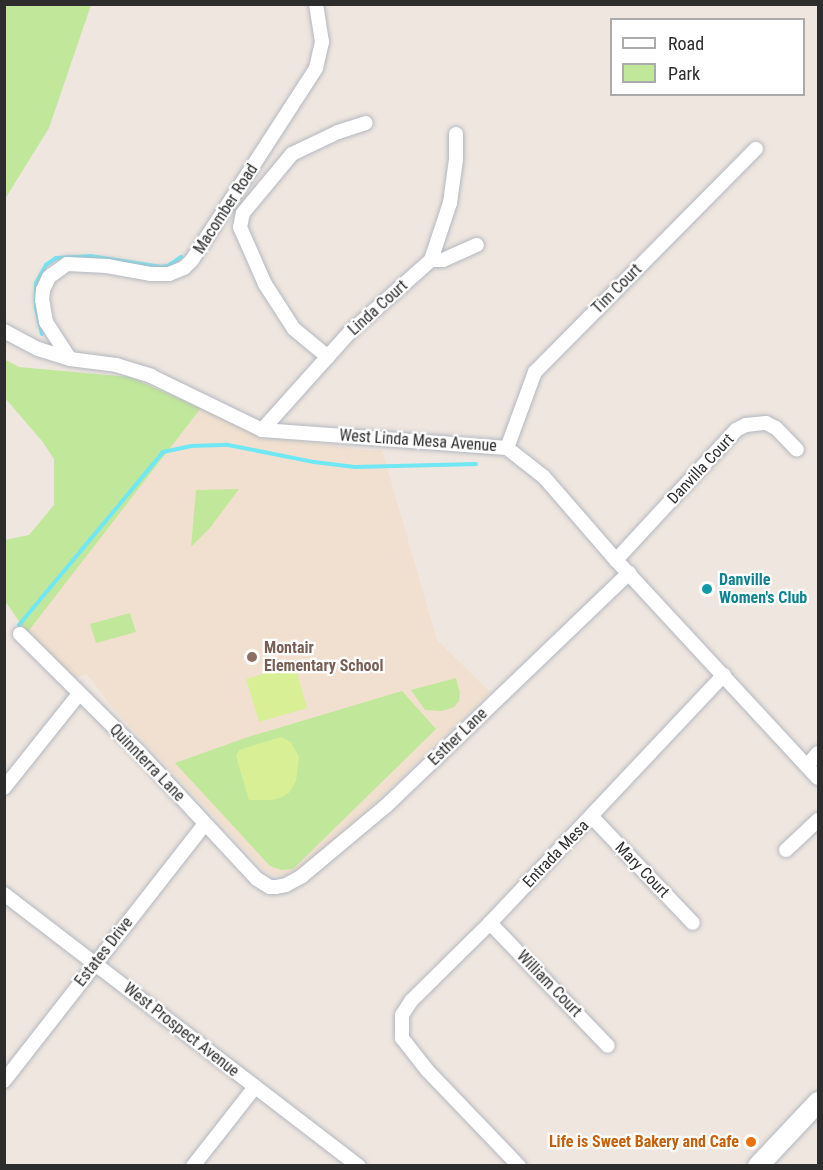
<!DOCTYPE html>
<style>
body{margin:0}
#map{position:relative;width:823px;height:1170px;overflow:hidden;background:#efe6df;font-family:"Roboto Condensed",sans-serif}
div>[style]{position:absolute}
.education>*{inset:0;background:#f1e0cf}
.green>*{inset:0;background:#c1e79a}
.pitch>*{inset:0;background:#d8ef96}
.stream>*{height:4px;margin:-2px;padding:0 2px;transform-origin:2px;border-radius:2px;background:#6fe7f4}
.roads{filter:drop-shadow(0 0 2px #b3b8c1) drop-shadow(0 0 2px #b3b8c1)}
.minor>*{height:14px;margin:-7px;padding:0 7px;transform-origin:7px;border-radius:7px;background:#fff}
.secondary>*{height:20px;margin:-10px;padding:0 10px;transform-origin:10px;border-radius:10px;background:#fff}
.dots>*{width:16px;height:16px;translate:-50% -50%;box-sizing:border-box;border:3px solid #fff;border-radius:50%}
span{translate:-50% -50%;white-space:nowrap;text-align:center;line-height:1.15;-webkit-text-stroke:4.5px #fff;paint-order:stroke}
.street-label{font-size:16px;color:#2d2d2d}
.culture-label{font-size:16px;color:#0d838f;font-weight:700}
.left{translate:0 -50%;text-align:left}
.education-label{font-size:16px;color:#785e54;font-weight:700}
.food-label{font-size:16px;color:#c56008;font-weight:700}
.right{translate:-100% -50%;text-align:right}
.frame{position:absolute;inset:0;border:6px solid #2d2d2d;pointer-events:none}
.legend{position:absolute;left:610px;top:18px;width:195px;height:78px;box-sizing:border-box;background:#fff;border:2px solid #ababab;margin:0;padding:8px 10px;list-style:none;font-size:18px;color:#2d2d2d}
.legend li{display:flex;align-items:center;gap:12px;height:30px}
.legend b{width:30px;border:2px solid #ababab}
</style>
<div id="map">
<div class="education">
<i style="clip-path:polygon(201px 408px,253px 433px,362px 450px,382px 450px,437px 640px,490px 692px,313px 862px,293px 874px,278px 876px,266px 872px,110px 705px,91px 679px,86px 674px,69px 680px,27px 633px)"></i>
</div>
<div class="green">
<i style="clip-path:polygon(5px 4px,91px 5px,49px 128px,5px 199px)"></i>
<i style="clip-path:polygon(4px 359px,19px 367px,130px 377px,201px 408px,27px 633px,5px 601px,5px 540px,29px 535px,54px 505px,54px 459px,42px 441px,5px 398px)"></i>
<i style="clip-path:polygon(239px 489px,210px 528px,191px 547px,196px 490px)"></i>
<i style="clip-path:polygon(130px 613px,136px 632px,96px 643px,90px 624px)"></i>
<i style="clip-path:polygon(456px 678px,460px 693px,459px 701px,454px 707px,442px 711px,425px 710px,411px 690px)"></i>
<i style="clip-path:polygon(402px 691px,436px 729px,293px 869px,281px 870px,270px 866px,175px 763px,248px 737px)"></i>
</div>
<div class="pitch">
<i style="clip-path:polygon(295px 665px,307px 708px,259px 722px,246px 679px)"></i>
<i style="clip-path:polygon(281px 737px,291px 742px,299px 757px,296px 781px,290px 792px,282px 797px,273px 800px,249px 800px,236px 756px,239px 750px)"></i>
</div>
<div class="stream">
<i style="left:42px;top:334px;width:27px;rotate:-103deg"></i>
<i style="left:36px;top:308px;width:25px;rotate:-90deg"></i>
<i style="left:36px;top:283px;width:21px;rotate:-61deg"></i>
<i style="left:46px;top:265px;width:12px;rotate:-35deg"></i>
<i style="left:56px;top:258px;width:34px;rotate:-3deg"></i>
<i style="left:90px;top:256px;width:72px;rotate:8.8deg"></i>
<i style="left:161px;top:267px;width:7px;rotate:-8deg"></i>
<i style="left:168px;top:266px;width:16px;rotate:-35deg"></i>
<i style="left:19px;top:625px;width:225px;rotate:-50.2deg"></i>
<i style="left:163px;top:452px;width:29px;rotate:-12deg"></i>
<i style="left:191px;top:446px;width:37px;rotate:-2deg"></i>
<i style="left:228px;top:445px;width:88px;rotate:11.2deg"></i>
<i style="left:314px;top:462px;width:41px;rotate:7deg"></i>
<i style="left:355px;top:467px;width:121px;rotate:-1.4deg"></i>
</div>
<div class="roads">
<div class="minor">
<i style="left:431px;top:260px;width:12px"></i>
<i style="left:443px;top:260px;width:37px;rotate:-24deg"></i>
<i style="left:4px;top:331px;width:38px;rotate:28deg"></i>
<i style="left:38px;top:349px;width:34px;rotate:17deg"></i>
<i style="left:70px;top:359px;width:46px;rotate:7.4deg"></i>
<i style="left:116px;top:365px;width:37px;rotate:17deg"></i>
<i style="left:151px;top:376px;width:123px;rotate:25.9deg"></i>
<i style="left:262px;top:430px;width:246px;rotate:4.2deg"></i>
<i style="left:507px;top:448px;width:47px;rotate:38.1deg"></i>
<i style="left:544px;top:477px;width:110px;rotate:49.1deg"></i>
<i style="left:616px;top:560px;width:297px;rotate:47.2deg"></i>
<i style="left:328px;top:357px;width:44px;rotate:-140.5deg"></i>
<i style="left:294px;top:329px;width:54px;rotate:-122.8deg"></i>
<i style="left:265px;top:284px;width:62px;rotate:-113.7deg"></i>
<i style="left:240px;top:227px;width:14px;rotate:-78deg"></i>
<i style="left:243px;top:213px;width:77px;rotate:-50.3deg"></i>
<i style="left:292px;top:154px;width:51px;rotate:-25.6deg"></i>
<i style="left:338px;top:132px;width:29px;rotate:-18deg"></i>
<i style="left:70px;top:359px;width:44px;rotate:-123deg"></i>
<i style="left:46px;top:322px;width:22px;rotate:-100deg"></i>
<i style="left:42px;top:300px;width:10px;rotate:-84deg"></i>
<i style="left:43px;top:290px;width:14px;rotate:-65deg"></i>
<i style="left:49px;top:277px;width:22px;rotate:-36deg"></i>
<i style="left:67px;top:264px;width:40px;rotate:2.9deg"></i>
<i style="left:107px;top:266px;width:45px;rotate:10.3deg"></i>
<i style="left:151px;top:274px;width:18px"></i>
<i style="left:169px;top:274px;width:16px;rotate:-22deg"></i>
<i style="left:184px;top:268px;width:11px;rotate:-45deg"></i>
<i style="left:192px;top:260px;width:229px;rotate:-57.1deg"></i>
<i style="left:316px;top:68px;width:27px;rotate:-77deg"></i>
<i style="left:322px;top:42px;width:38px;rotate:-99deg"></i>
<i style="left:262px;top:430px;width:132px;rotate:-48.1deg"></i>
<i style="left:350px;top:332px;width:108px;rotate:-41.6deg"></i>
<i style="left:431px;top:260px;width:60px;rotate:-71.6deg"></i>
<i style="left:450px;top:203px;width:44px;rotate:-82.2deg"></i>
<i style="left:456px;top:159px;width:25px;rotate:-90deg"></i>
<i style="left:507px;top:448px;width:81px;rotate:-69.8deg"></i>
<i style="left:535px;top:372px;width:314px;rotate:-45.3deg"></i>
<i style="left:616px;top:560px;width:177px;rotate:-47.3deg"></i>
<i style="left:736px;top:430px;width:11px;rotate:-27deg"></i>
<i style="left:746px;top:425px;width:20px;rotate:-6deg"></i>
<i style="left:766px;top:423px;width:11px;rotate:27deg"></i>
<i style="left:776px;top:428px;width:30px;rotate:46deg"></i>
<i style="left:20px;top:634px;width:165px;rotate:44.8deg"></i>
<i style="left:137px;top:750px;width:176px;rotate:47.1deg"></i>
<i style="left:257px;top:879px;width:15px;rotate:32deg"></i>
<i style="left:270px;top:887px;width:6px"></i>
<i style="left:276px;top:887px;width:10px;rotate:-11deg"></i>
<i style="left:286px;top:885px;width:18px;rotate:-29deg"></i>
<i style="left:302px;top:876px;width:109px;rotate:-39.8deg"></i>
<i style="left:386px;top:806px;width:337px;rotate:-43.8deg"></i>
<i style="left:807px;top:766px;width:17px;rotate:-50deg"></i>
<i style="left:4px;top:788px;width:120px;rotate:-51.4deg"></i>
<i style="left:592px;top:817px;width:146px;rotate:46.4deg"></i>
<i style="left:786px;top:850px;width:44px;rotate:-43.2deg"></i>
<i style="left:4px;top:894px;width:447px;rotate:37.5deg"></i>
<i style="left:490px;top:923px;width:170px;rotate:46.2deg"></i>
<i style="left:4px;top:1081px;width:326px;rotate:-52deg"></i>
<i style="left:193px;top:1166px;width:100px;rotate:-51.9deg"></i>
<i style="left:519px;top:1166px;width:133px;rotate:-133.8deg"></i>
<i style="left:427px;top:1070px;width:41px;rotate:-128deg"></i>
<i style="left:402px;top:1038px;width:23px;rotate:-90deg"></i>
<i style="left:402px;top:1015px;width:17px;rotate:-57deg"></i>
<i style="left:411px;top:1001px;width:111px;rotate:-44.6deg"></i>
<i style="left:490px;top:923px;width:341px;rotate:-46.7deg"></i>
</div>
<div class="secondary">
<i style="left:758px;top:1166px;width:88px;rotate:-46.8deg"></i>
</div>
</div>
<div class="dots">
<i style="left:707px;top:589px;background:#0f9aa8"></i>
<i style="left:252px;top:657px;background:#8d6e63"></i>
<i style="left:751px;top:1142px;background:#e8710a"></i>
</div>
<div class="street-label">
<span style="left:226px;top:209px;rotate:-57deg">Macomber Road</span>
<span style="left:617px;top:289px;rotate:-45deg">Tim Court</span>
<span style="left:378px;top:308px;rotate:-42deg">Linda Court</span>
<span style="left:418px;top:441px;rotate:4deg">West Linda Mesa Avenue</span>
<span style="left:701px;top:469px;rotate:-47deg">Danvilla Court</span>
<span style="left:458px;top:737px;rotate:-44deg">Esther Lane</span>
<span style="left:147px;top:763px;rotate:46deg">Quinnterra Lane</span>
<span style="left:556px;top:854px;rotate:-46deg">Entrada Mesa</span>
<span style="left:642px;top:870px;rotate:46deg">Mary Court</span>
<span style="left:104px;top:952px;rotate:-52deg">Estates Drive</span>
<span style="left:549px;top:984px;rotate:46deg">William Court</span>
<span style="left:181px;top:1030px;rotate:38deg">West Prospect Avenue</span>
</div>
<div class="culture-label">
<span class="left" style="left:719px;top:589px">Danville<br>Women's Club</span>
</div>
<div class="education-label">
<span class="left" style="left:264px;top:657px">Montair<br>Elementary School</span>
</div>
<div class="food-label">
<span class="right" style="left:739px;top:1142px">Life is Sweet Bakery and Cafe</span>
</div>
<div class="frame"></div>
<ul class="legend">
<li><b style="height:8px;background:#fff"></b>Road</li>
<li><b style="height:16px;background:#c1e79a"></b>Park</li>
</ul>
</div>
